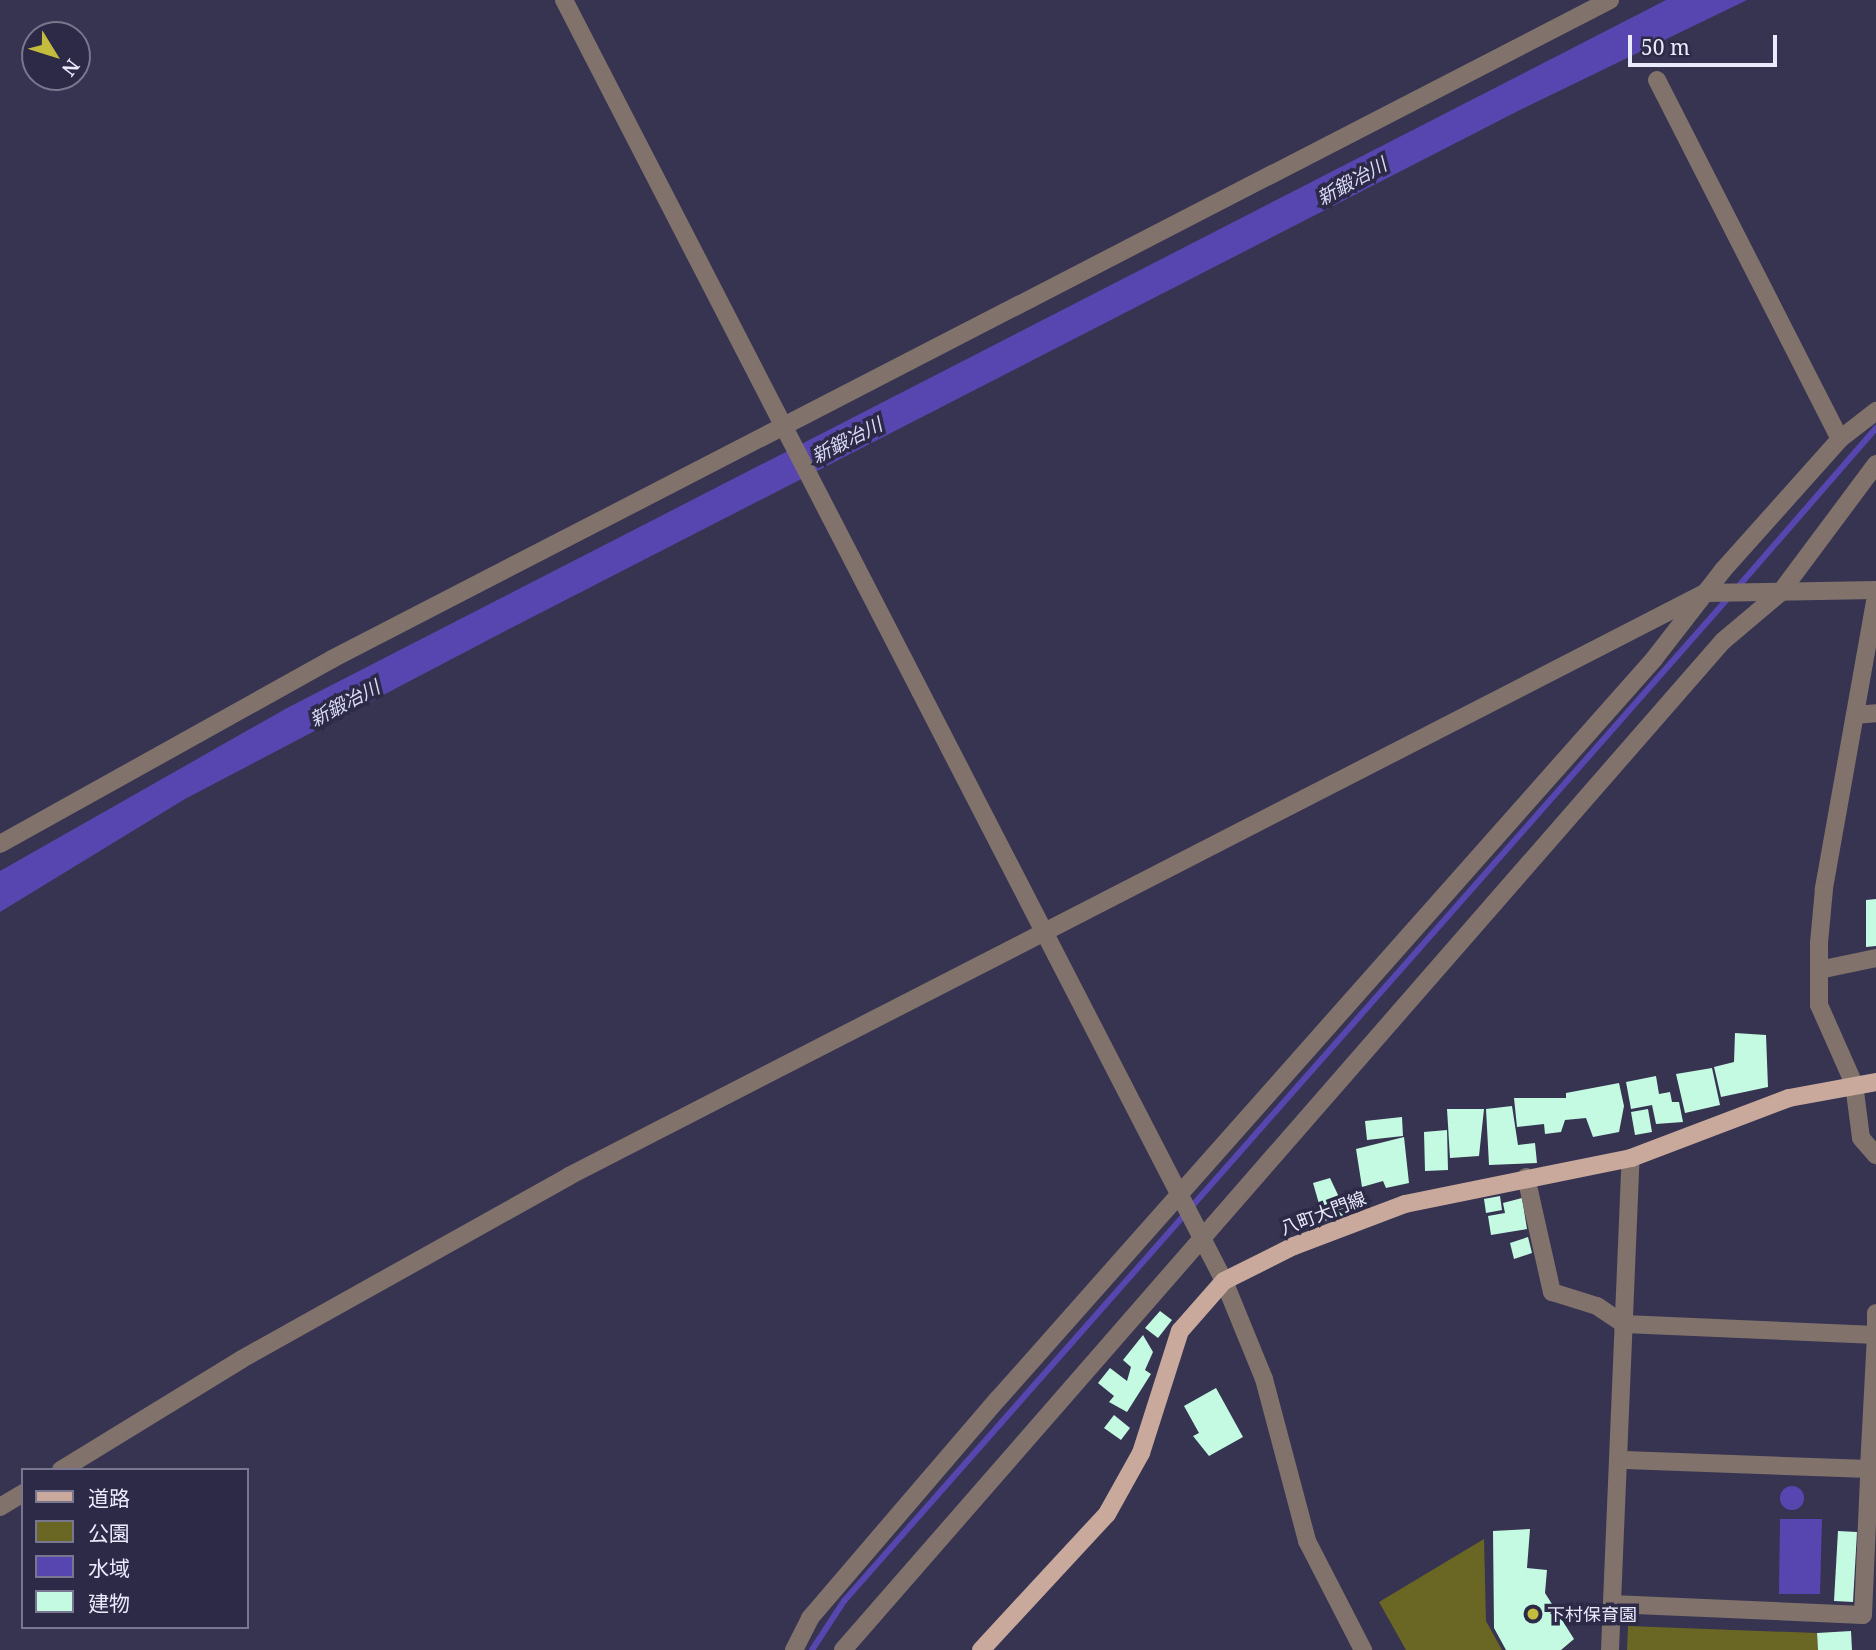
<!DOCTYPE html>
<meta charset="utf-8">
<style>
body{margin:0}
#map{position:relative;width:1876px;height:1650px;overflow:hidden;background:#363451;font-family:"Noto Serif","Noto Sans JP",serif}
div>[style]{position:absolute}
.green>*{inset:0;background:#6a6623}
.water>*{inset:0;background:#5746b0}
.round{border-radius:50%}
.stream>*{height:6px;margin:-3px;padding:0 3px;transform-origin:3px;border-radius:3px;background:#5746b0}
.building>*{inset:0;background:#c4fae2}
.minor>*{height:18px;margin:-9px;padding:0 9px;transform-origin:9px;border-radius:9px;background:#81726b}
.major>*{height:18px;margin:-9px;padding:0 9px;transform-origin:9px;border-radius:9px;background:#c9a99b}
.dots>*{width:19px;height:19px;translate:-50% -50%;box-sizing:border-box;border:4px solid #2c2a46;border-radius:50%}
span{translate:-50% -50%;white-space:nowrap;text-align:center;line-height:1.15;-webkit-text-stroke:7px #2c2a46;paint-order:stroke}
.street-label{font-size:18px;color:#eaeafd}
.poi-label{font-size:18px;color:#eaeafd}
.left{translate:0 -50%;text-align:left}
.water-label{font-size:19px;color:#dbdbf7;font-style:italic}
.legend{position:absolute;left:21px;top:1468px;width:228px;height:161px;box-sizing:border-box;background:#2c2a46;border:2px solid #78778f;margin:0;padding:9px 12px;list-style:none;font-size:21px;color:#eaeafd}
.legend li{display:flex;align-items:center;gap:14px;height:35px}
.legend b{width:35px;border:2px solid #78778f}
.north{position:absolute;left:21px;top:21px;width:70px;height:70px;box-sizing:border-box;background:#2c2a46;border:2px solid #78778f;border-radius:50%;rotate:128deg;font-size:19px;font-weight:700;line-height:28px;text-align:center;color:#eaeafd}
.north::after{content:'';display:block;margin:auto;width:24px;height:32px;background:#c4bc3d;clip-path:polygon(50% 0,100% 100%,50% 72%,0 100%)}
.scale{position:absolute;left:1628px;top:35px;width:149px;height:32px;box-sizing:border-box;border:4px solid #eaeafd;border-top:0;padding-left:9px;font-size:21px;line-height:24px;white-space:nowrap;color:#eaeafd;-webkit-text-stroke:5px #2c2a46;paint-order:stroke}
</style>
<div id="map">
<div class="green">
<i style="clip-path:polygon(1484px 1539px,1486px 1621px,1502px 1650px,1406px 1650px,1379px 1602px)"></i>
<i style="clip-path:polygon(1628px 1626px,1817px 1633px,1818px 1650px,1627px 1650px)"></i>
</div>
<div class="water">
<i style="clip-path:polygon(1666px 0,1747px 0,1518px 111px,513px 627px,185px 799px,0 912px,0 871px,287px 708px)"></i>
<i class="round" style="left:1780px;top:1486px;width:24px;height:24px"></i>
<i style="clip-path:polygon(1780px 1519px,1822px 1519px,1820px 1594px,1779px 1594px)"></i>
</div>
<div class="stream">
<i style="left:1737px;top:588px;width:212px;rotate:-49deg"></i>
<i style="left:812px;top:1650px;width:59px;rotate:-56.9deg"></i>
<i style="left:844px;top:1601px;width:1340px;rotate:-48.6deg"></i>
</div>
<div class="building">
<i style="clip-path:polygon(1876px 899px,1876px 946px,1866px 947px,1866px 900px)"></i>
<i style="clip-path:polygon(1735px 1033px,1766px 1035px,1768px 1087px,1721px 1097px,1714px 1067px,1734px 1062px)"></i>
<i style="clip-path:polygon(1712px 1068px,1720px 1105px,1685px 1113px,1676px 1074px)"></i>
<i style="clip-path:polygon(1656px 1076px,1659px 1094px,1670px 1092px,1672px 1102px,1679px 1102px,1683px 1122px,1656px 1124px,1652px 1105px,1631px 1109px,1626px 1082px)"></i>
<i style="clip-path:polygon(1619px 1083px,1624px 1106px,1619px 1132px,1593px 1137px,1586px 1118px,1565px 1120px,1561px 1132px,1545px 1134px,1544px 1124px,1517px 1127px,1514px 1098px,1566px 1098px,1566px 1093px)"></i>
<i style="clip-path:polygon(1512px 1106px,1518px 1145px,1535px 1143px,1537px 1163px,1489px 1165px,1486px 1109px)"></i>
<i style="clip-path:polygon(1447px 1109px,1484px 1109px,1479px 1156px,1450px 1158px)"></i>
<i style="clip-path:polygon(1648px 1109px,1652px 1132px,1635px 1135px,1631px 1112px)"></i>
<i style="clip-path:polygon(1402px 1117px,1403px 1136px,1367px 1140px,1365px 1121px)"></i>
<i style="clip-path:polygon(1447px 1130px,1448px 1170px,1425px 1171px,1424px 1132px)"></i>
<i style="clip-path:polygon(1404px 1137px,1409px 1183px,1386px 1188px,1383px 1181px,1362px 1187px,1356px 1149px)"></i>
<i style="clip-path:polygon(1330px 1178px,1347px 1214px,1324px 1221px,1313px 1183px)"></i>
<i style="clip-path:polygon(1500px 1196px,1502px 1210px,1486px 1213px,1484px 1199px)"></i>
<i style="clip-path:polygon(1522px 1198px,1527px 1229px,1491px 1235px,1488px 1216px,1505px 1213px,1503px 1203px)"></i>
<i style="clip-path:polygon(1528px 1237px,1532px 1253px,1514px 1259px,1510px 1243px)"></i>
<i style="clip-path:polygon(1160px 1311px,1172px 1320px,1158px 1338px,1145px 1328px)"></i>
<i style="clip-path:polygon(1143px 1335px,1153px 1352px,1145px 1370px,1151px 1374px,1127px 1412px,1109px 1402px,1114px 1396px,1098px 1383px,1110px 1368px,1127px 1381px,1131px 1367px,1123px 1360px)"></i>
<i style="clip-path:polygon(1216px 1388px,1243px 1437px,1209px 1456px,1193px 1436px,1199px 1433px,1184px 1406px)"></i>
<i style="clip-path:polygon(1114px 1415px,1130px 1428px,1121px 1440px,1104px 1428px)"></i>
<i style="clip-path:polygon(1530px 1529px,1527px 1568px,1547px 1570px,1545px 1593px,1574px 1639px,1561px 1650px,1506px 1650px,1494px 1628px,1493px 1531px)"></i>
<i style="clip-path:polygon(1838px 1531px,1857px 1532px,1853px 1602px,1834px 1601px)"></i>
<i style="clip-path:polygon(1851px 1631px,1852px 1650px,1818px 1650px,1817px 1633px)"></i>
</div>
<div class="minor">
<i style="left:564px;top:0;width:1441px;rotate:62.74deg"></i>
<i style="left:1224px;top:1281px;width:106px;rotate:67.8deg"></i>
<i style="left:1264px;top:1379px;width:168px;rotate:75.1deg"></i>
<i style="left:1307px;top:1541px;width:123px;rotate:62.8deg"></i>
<i style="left:1657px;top:80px;width:403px;rotate:63deg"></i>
<i style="left:1876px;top:596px;width:298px;rotate:100.1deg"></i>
<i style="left:1824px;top:889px;width:54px;rotate:95.3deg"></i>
<i style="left:1819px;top:943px;width:62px;rotate:90deg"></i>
<i style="left:1819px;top:1005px;width:86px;rotate:66.1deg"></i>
<i style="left:1854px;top:1084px;width:54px;rotate:82.6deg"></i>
<i style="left:1861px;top:1138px;width:23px;rotate:49deg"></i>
<i style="left:1855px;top:715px;width:21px;rotate:-5deg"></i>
<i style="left:0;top:844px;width:380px;rotate:-29.1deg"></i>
<i style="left:332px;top:659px;width:1438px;rotate:-27.28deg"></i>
<i style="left:1819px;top:970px;width:58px;rotate:-11.9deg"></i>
<i style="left:1526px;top:1177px;width:118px;rotate:77.3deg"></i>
<i style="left:1552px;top:1292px;width:47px;rotate:17.3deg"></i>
<i style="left:1597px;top:1306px;width:32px;rotate:34deg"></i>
<i style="left:1624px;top:1324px;width:252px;rotate:2.5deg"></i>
<i style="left:1876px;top:1335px;width:134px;rotate:93deg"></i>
<i style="left:1876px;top:1335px;width:22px;rotate:-90deg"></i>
<i style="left:61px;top:1470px;width:212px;rotate:-31.5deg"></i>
<i style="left:242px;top:1359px;width:375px;rotate:-29.2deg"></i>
<i style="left:569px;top:1176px;width:1277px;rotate:-27.17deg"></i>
<i style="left:1705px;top:593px;width:171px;rotate:-1deg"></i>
<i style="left:0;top:1507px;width:27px;rotate:-31deg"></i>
<i style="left:1612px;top:1604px;width:251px;rotate:2.5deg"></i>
<i style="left:1863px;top:1615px;width:138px;rotate:-87.5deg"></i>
<i style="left:1869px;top:1477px;width:8px;rotate:-90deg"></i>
<i style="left:1869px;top:1469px;width:251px;rotate:-177.9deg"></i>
<i style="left:794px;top:1650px;width:36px;rotate:-63deg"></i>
<i style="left:810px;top:1618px;width:289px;rotate:-49.4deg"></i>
<i style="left:998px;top:1399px;width:989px;rotate:-48.44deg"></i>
<i style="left:1654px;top:659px;width:113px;rotate:-52.2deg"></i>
<i style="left:1723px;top:570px;width:176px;rotate:-48.2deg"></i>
<i style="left:1840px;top:439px;width:46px;rotate:-37.9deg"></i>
<i style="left:843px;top:1650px;width:1339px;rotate:-48.91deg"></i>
<i style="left:1723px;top:641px;width:75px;rotate:-40.1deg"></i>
<i style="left:1780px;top:593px;width:161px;rotate:-53.3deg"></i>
<i style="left:1610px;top:1650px;width:492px;rotate:-87.6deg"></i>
</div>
<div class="major">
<i style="left:981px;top:1650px;width:185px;rotate:-47.2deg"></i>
<i style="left:1107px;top:1514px;width:70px;rotate:-60.9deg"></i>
<i style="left:1141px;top:1453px;width:128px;rotate:-72.3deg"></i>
<i style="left:1180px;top:1331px;width:67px;rotate:-48.7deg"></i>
<i style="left:1224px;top:1281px;width:78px;rotate:-26.6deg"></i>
<i style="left:1294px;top:1246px;width:119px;rotate:-20.7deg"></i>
<i style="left:1405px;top:1204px;width:231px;rotate:-11.5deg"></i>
<i style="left:1631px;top:1158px;width:169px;rotate:-20.8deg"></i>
<i style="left:1789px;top:1098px;width:88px;rotate:-10.4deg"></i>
</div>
<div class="dots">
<i style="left:1533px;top:1614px;background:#c4bc3d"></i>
</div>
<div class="street-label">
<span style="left:1323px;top:1213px;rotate:-21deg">八町大門線</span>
</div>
<div class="poi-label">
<span class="left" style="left:1547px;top:1614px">下村保育園</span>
</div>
<div class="water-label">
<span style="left:1352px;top:182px;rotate:-29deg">新鍛冶川</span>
<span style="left:847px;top:441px;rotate:-27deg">新鍛冶川</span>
<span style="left:345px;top:704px;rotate:-28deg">新鍛冶川</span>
</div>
<ul class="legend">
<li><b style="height:9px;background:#c9a99b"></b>道路</li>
<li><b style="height:19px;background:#6a6623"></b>公園</li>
<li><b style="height:19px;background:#5746b0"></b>水域</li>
<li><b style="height:19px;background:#c4fae2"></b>建物</li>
</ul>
<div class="north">N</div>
<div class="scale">50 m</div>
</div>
